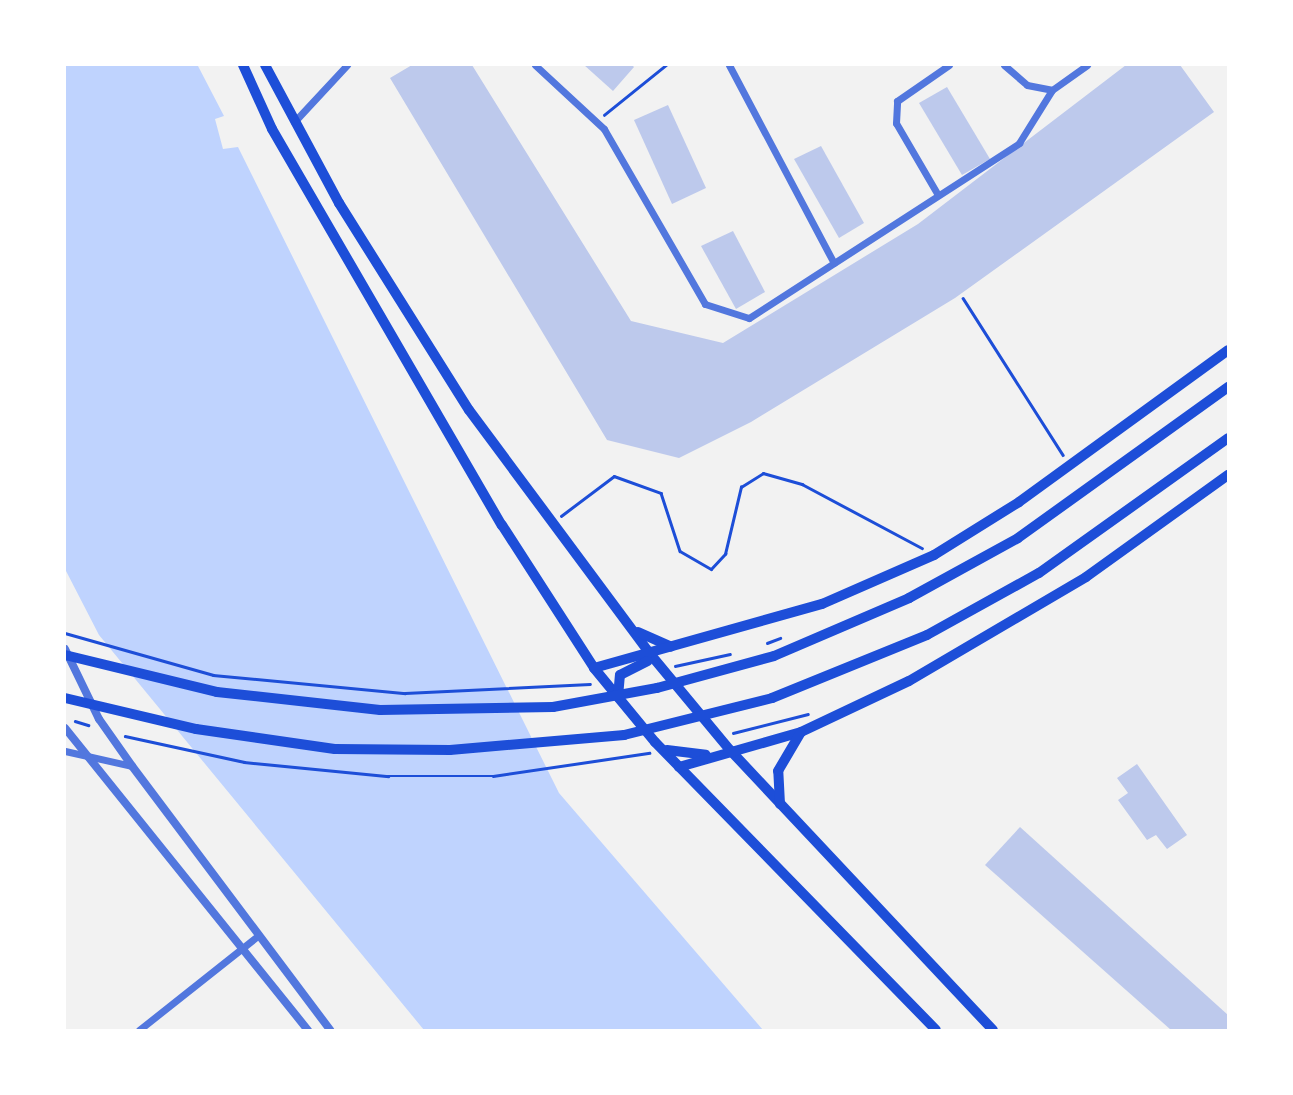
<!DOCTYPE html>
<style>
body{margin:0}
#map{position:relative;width:1293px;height:1095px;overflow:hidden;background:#f2f2f2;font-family:"Archivo Narrow",sans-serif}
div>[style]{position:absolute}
.water>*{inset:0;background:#bfd3fe}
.building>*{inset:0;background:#bdc9ec}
.path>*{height:2.5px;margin:-1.25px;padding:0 1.25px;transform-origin:1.25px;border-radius:1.25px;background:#1d4ed8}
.minor>*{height:7px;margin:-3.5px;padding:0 3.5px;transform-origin:3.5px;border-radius:3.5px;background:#5277de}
.tertiary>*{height:8px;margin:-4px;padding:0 4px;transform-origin:4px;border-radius:4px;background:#5277de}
.secondary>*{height:10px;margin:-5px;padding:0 5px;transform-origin:5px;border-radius:5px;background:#1d4ed8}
.trunk>*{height:10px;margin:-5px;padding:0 5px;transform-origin:5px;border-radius:5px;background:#1d4ed8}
span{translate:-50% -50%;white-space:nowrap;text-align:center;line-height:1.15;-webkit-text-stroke:5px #fff;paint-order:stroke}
.frame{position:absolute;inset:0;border:66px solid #fff;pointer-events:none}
</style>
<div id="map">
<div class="water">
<i style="clip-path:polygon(65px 65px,198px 66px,224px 116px,215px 119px,223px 149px,238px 147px,559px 793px,763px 1030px,424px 1030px,99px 635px,65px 569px)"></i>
</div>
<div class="building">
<i style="clip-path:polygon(412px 65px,472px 65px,631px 321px,723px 343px,918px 224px,1126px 65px,1180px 65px,1214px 112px,955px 298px,751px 422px,679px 458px,607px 440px,390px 78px)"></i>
<i style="clip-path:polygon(584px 65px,632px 65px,634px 67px,613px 91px)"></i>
<i style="clip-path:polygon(947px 87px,990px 159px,962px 175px,919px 103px)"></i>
<i style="clip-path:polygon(668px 105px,706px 188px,672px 204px,634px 120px)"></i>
<i style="clip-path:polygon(821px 146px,864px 223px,839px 238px,794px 159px)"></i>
<i style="clip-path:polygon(733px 231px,765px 292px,736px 309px,701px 246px)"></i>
<i style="clip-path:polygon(1137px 764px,1187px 835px,1167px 849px,1156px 835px,1147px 840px,1118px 800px,1128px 793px,1117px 778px)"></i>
<i style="clip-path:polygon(1020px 827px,1228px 1015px,1228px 1030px,1171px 1030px,985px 865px)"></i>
</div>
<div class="path">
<i style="left:604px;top:115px;width:80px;rotate:-38.9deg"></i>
<i style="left:963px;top:298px;width:186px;rotate:57.5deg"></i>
<i style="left:561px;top:516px;width:66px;rotate:-37deg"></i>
<i style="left:614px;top:476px;width:50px;rotate:19.9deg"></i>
<i style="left:661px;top:493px;width:61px;rotate:71.9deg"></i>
<i style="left:680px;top:551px;width:36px;rotate:30deg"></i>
<i style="left:711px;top:569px;width:21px;rotate:-47deg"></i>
<i style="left:725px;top:554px;width:69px;rotate:-76.6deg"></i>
<i style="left:741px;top:487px;width:26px;rotate:-32deg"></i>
<i style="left:763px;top:473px;width:41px;rotate:15.8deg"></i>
<i style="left:802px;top:484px;width:136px;rotate:28.1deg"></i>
<i style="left:65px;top:633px;width:154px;rotate:15.8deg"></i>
<i style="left:213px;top:675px;width:193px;rotate:5.4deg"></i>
<i style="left:405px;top:693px;width:185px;rotate:-2.8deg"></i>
<i style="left:767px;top:643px;width:14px;rotate:-21deg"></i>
<i style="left:675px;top:666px;width:56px;rotate:-12.3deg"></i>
<i style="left:75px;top:721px;width:14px;rotate:17deg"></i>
<i style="left:733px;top:733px;width:77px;rotate:-14.2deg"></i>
<i style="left:125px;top:736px;width:122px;rotate:12.3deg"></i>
<i style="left:244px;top:762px;width:145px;rotate:5.6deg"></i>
<i style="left:388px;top:776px;width:105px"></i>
<i style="left:493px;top:776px;width:158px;rotate:-8.4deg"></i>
</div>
<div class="minor">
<i style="left:535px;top:65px;width:94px;rotate:42.8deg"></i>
<i style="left:604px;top:129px;width:202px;rotate:60deg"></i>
<i style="left:705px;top:304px;width:46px;rotate:17.7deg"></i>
<i style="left:749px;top:318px;width:322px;rotate:-32.9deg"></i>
<i style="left:1019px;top:143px;width:62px;rotate:-58.1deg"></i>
<i style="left:1052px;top:90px;width:43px;rotate:-35.5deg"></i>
<i style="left:729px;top:65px;width:224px;rotate:62.1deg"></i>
<i style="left:1004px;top:65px;width:30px;rotate:41deg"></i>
<i style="left:1027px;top:85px;width:25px;rotate:11deg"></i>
<i style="left:294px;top:122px;width:78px;rotate:-47.1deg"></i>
<i style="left:938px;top:195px;width:83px;rotate:-120.3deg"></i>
<i style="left:896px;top:123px;width:22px;rotate:-87deg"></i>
<i style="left:897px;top:101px;width:63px;rotate:-34.7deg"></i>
<i style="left:65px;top:751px;width:69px;rotate:12.6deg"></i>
<i style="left:139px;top:1030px;width:148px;rotate:-38.4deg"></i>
</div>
<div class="tertiary">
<i style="left:65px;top:649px;width:78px;rotate:64.1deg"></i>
<i style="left:99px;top:719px;width:57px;rotate:54.9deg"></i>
<i style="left:132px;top:766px;width:330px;rotate:53.1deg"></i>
<i style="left:65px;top:728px;width:388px;rotate:51.2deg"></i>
</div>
<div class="secondary">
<i style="left:243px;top:65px;width:70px;rotate:65.6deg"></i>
<i style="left:272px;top:129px;width:458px;rotate:59.9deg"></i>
<i style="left:502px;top:525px;width:170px;rotate:57.2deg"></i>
<i style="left:594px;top:668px;width:96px;rotate:50.5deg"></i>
<i style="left:655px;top:742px;width:402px;rotate:45.7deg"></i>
<i style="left:265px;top:65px;width:157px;rotate:61.8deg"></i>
<i style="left:339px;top:203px;width:244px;rotate:57.9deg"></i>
<i style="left:469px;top:410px;width:305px;rotate:53.4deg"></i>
<i style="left:651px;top:655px;width:124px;rotate:50.3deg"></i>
<i style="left:730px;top:750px;width:384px;rotate:46.8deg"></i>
<i style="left:638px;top:632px;width:36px;rotate:24deg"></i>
<i style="left:594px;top:668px;width:237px;rotate:-15.7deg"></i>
<i style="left:822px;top:604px;width:122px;rotate:-23.6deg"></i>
<i style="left:934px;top:555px;width:100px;rotate:-31.9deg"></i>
<i style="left:1019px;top:502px;width:258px;rotate:-36deg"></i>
<i style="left:618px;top:697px;width:22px;rotate:-85deg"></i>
<i style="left:620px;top:675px;width:31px;rotate:-27deg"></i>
<i style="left:667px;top:750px;width:39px;rotate:7deg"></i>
<i style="left:679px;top:767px;width:127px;rotate:-16deg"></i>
<i style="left:801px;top:732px;width:119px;rotate:-25.3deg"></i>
<i style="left:909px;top:681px;width:205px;rotate:-30.4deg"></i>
<i style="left:1086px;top:577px;width:175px;rotate:-35.7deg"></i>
<i style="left:780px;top:804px;width:33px;rotate:-93deg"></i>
<i style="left:778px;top:771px;width:45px;rotate:-59.5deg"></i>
</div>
<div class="trunk">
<i style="left:65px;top:655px;width:156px;rotate:13.7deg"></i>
<i style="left:217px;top:692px;width:164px;rotate:6.3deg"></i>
<i style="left:380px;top:710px;width:173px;rotate:-1deg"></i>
<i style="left:553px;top:707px;width:106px;rotate:-10.4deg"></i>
<i style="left:657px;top:688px;width:121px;rotate:-15.3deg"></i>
<i style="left:774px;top:656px;width:147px;rotate:-23.2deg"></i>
<i style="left:909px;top:598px;width:124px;rotate:-28.8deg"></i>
<i style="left:1018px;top:538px;width:259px;rotate:-35.7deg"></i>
<i style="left:65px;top:698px;width:135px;rotate:13.3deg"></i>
<i style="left:196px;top:729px;width:140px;rotate:8.2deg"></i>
<i style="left:335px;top:749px;width:115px;rotate:0.5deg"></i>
<i style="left:450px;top:750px;width:175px;rotate:-4.9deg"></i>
<i style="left:624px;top:735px;width:153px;rotate:-14deg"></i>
<i style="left:772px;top:698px;width:167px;rotate:-22.1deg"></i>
<i style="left:927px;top:635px;width:128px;rotate:-29deg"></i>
<i style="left:1039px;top:573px;width:232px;rotate:-35.5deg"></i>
</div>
<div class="frame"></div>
</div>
